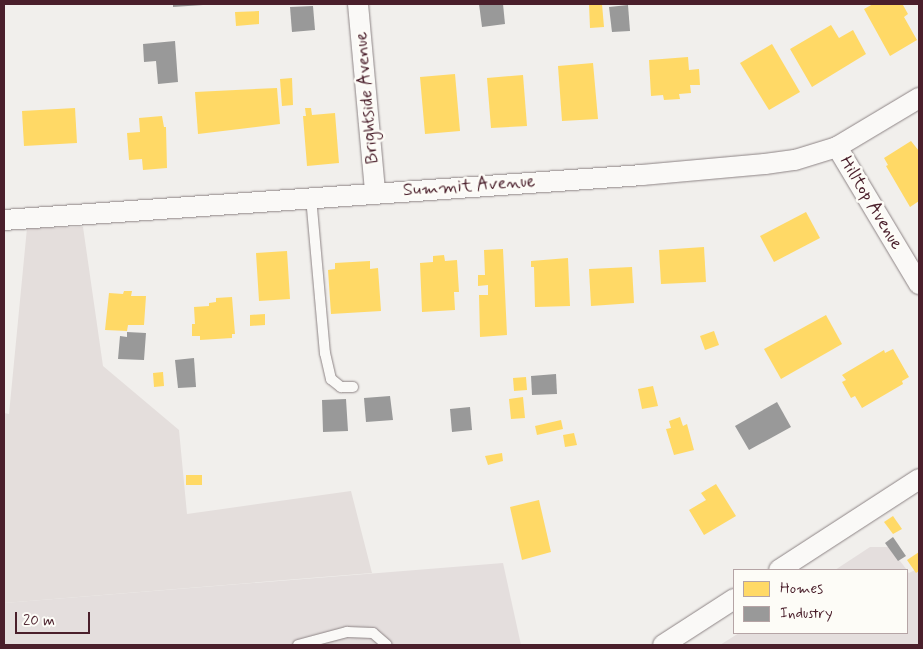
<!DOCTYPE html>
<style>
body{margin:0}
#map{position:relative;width:923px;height:649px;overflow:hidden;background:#f1efec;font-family:Mynerve,sans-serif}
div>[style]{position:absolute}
.built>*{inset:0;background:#e4dedd}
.green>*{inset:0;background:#e4dedc}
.homes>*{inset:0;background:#ffd966}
.industry>*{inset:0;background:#999}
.roads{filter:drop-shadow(0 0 1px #8d8485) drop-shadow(0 0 1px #8d8485)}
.service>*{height:10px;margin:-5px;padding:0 5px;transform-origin:5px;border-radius:5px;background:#faf9f7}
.minor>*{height:20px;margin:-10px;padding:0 10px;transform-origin:10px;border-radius:10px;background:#faf9f7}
span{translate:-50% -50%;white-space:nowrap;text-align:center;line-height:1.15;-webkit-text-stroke:5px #fdfcf7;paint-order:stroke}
.street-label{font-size:18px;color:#4a1f2b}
.frame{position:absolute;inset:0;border:5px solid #4a1f2b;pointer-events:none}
.legend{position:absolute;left:733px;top:569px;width:175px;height:65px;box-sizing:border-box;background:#fdfcf7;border:1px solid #b5a4a5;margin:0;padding:6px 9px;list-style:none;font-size:15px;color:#4a1f2b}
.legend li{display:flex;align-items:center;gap:10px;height:25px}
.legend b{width:25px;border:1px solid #b5a4a5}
.scale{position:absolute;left:15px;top:612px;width:75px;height:22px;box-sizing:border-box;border:2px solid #4a1f2b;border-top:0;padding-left:6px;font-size:15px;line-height:18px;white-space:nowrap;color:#4a1f2b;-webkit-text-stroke:4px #fdfcf7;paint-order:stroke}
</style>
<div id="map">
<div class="built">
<i style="clip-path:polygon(870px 547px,889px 547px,907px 570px,835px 570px)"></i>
<i style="clip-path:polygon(503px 563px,521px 645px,4px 645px,4px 603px)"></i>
<i style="clip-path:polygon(919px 568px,919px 645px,720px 645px,739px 633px,907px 633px,907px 571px,909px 573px)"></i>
</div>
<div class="green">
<i style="clip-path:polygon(83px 227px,103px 366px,179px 430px,187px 514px,351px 491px,372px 573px,4px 603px,4px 413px,9px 414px,27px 228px)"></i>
</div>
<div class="homes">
<i style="clip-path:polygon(589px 4px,602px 4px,604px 27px,590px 28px)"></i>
<i style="clip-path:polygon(873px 4px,903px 5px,908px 14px,904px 17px,917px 40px,890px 56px,864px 9px)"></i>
<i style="clip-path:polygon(259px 11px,259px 24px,236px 26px,235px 12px)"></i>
<i style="clip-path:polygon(831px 25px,839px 38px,853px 30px,866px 54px,812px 87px,790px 49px)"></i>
<i style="clip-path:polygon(772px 44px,800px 92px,769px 110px,740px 63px)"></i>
<i style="clip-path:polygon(688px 57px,689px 70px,699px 69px,700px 85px,690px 85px,691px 93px,679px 94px,680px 99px,664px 100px,663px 95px,651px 96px,649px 60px)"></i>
<i style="clip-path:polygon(593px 63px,598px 119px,562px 121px,558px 66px)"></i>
<i style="clip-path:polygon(455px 74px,460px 131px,425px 134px,420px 77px)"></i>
<i style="clip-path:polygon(523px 75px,527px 126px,491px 128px,487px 78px)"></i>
<i style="clip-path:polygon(292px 78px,293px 105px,282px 106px,280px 79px)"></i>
<i style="clip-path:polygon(277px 88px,280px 124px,198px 134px,195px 92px)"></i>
<i style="clip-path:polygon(75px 108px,77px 143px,24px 146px,22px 111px)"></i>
<i style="clip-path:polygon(305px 108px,311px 108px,312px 115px,335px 113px,339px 163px,307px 166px,303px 116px,306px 116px)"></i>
<i style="clip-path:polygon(162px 116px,164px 127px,166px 127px,167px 168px,143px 170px,142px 159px,129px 160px,127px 133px,140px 132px,139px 118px)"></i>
<i style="clip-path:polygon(911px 141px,919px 151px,919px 201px,910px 207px,886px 166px,888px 165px,884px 158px)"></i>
<i style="clip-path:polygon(806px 212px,820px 238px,774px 262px,760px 236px)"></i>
<i style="clip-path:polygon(704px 247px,706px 282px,661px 284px,659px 250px)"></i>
<i style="clip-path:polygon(503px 249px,507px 335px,480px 337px,479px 295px,488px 295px,488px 285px,478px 286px,478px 275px,485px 275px,484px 250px)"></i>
<i style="clip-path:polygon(287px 251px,290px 299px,259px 301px,256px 253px)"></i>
<i style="clip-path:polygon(444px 255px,445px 261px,457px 260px,459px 292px,454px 292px,455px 310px,422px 312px,420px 263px,433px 262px,433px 256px)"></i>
<i style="clip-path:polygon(568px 258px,570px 306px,535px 307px,534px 267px,531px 267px,531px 261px)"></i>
<i style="clip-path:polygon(370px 261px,370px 269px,378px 268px,381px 311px,331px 314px,328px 270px,335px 269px,335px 263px)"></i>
<i style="clip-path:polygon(632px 267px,634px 303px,591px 306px,589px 269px)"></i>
<i style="clip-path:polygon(124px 291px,132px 291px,131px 296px,146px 296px,144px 325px,128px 325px,127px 331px,105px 330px,109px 293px,123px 294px)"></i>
<i style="clip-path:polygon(232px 297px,235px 334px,232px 334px,232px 338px,200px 340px,200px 336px,192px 336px,192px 324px,195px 324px,194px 307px,209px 306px,209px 303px,216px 302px,216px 298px)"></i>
<i style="clip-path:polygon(265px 314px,265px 325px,250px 326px,250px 315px)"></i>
<i style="clip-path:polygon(826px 315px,842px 344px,781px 379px,764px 349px)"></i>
<i style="clip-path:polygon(714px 331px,719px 345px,705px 350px,700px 336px)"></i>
<i style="clip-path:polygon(893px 349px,909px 377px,902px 381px,903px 384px,862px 408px,855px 396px,851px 398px,842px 382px,846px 380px,842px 375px,884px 350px,885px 353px)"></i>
<i style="clip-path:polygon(163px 372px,164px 386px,154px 387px,153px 373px)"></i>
<i style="clip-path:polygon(526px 377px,527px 390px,514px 391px,513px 378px)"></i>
<i style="clip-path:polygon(653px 386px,658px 406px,642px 409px,638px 389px)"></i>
<i style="clip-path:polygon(523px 397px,525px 418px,511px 419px,509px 399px)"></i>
<i style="clip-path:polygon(680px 417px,683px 426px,687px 424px,694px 450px,674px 455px,666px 429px,671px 428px,669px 421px)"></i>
<i style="clip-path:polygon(561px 420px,563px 429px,537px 435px,535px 426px)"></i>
<i style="clip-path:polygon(574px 433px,577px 445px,565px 447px,563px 435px)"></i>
<i style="clip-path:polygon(502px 453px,503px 461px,488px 465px,485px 456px)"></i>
<i style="clip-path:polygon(186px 475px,202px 475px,202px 485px,186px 485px)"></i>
<i style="clip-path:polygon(716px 484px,736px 516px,704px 535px,689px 510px,706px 500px,701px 493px)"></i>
<i style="clip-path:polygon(539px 500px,551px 552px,522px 560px,510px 507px)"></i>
<i style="clip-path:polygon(893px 516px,902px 529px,893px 534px,884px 522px)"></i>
<i style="clip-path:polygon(919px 552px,919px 571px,916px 573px,907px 560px)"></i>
</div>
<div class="industry">
<i style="clip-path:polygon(173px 4px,203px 4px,203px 5px,173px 7px)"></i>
<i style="clip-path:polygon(479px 4px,503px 4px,505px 24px,482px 27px)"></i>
<i style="clip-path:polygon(628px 5px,630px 31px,612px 32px,609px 7px)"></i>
<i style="clip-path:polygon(313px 6px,315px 30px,292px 32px,290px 7px)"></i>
<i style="clip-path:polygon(175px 41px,178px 82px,158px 84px,156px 61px,144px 62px,143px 44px)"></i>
<i style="clip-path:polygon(127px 332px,146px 333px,144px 360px,118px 359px,120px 336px,127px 337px)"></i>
<i style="clip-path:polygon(194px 358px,196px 387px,178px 388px,175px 360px)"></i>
<i style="clip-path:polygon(556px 374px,557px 394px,532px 395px,531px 376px)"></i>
<i style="clip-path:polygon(390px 396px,393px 420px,366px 422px,364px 398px)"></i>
<i style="clip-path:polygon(346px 399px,348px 431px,323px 432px,322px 400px)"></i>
<i style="clip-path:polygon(777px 402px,791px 427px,749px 450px,735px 426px)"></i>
<i style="clip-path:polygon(470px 407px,472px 430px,452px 432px,450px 409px)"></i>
<i style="clip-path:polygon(893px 537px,906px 556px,898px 561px,885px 543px)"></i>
</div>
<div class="roads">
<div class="service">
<i style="left:311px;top:197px;width:157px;rotate:84.9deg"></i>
<i style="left:325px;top:353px;width:27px;rotate:77deg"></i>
<i style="left:331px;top:379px;width:13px;rotate:39deg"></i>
<i style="left:341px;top:387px;width:12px"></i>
<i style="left:298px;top:645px;width:51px;rotate:-14.9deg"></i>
<i style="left:347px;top:632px;width:26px;rotate:2deg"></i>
<i style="left:373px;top:633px;width:18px;rotate:41deg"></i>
</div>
<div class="minor">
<i style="left:358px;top:4px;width:189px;rotate:84.8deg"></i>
<i style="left:837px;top:147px;width:160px;rotate:59.1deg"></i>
<i style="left:4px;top:220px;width:640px;rotate:-4.03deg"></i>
<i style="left:642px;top:175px;width:123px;rotate:-5.1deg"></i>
<i style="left:765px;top:164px;width:30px;rotate:-8deg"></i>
<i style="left:795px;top:160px;width:44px;rotate:-17.2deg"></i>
<i style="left:837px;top:147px;width:96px;rotate:-30.9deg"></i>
<i style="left:779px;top:570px;width:167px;rotate:-33deg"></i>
<i style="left:663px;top:645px;width:85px;rotate:-32.9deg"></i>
</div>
</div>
<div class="street-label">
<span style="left:367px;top:98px;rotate:-95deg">Brightside Avenue</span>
<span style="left:469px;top:186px;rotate:-4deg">Summit Avenue</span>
<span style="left:871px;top:203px;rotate:59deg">Hilltop Avenue</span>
</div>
<div class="frame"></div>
<ul class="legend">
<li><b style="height:14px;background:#ffd966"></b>Homes</li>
<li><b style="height:14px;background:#999"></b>Industry</li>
</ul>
<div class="scale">20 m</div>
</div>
